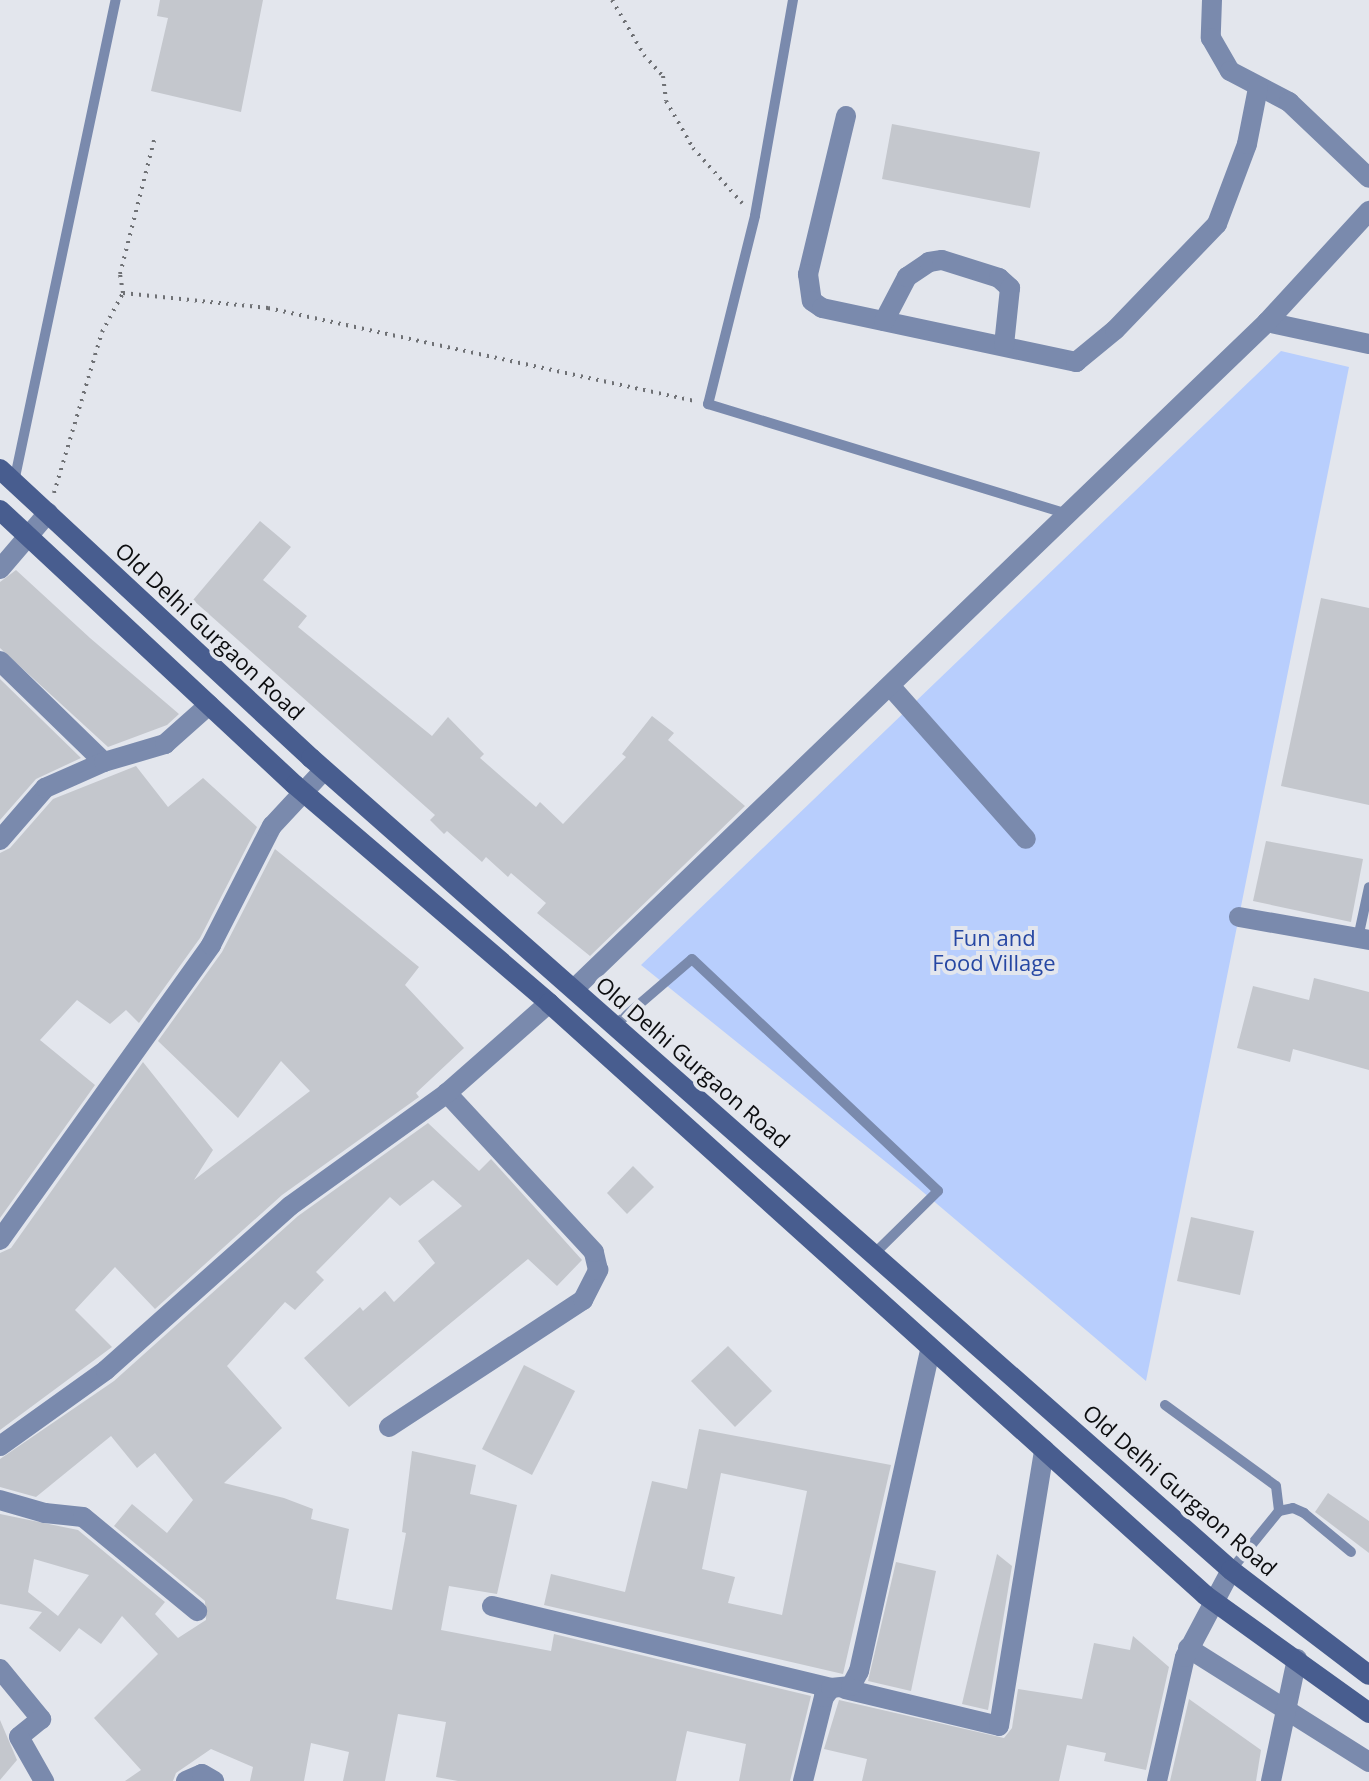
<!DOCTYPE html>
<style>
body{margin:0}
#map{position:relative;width:1369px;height:1781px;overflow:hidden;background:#e3e6ed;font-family:"Open Sans",sans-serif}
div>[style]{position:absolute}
.green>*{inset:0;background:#b8cefd}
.building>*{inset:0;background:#c4c7cd}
.path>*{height:4px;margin-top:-2px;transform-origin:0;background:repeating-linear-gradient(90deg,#6f7175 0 2px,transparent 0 8px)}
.lane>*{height:10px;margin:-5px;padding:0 5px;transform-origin:5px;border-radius:5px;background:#7a8aad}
.street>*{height:20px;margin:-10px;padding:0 10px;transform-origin:10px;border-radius:10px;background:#7a8aad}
.secondary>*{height:20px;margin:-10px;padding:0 10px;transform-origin:10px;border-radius:10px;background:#485d8f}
span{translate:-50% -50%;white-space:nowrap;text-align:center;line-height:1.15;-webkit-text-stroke:8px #e3e6ed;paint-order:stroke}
.street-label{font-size:22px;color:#0c0d0f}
.park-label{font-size:22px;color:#2647a3}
</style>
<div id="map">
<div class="green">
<i style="clip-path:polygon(1281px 351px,1349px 367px,1146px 1381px,917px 1187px,641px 965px)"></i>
</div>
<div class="building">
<i style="clip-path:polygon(160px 0,263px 0,241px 112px,151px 91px,168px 18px,157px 16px)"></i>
<i style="clip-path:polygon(892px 124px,1040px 152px,1030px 208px,882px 179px)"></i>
<i style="clip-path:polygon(260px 521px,291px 547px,263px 580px,307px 616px,298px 627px,432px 736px,448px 717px,484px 754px,480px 758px,536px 807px,540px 802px,563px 824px,626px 757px,622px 754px,652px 716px,674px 733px,668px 740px,745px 806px,590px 956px,537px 913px,546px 903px,511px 873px,508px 877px,486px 857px,482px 862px,447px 831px,444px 834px,430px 820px,435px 815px,193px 600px)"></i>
<i style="clip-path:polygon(16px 570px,90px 638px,179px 714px,167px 725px,108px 747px,0 648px,0 582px)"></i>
<i style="clip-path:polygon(1321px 598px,1369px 608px,1369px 805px,1281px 786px)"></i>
<i style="clip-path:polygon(0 679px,81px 758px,36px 779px,0 820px)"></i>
<i style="clip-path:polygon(136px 766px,168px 807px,203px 778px,257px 827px,200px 938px,139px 1023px,126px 1010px,110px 1024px,77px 1000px,40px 1040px,95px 1085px,0 1218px,0 853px,10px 848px,53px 799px)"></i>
<i style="clip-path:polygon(1266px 841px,1363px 859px,1351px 922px,1253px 901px)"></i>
<i style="clip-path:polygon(275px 849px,419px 967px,405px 985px,464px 1048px,416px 1093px,419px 1097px,282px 1195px,155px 1309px,115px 1267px,75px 1310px,112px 1347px,0 1430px,0 1253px,11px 1248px,143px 1062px,213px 1150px,194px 1180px,310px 1091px,281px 1061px,238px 1118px,158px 1041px,222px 952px)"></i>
<i style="clip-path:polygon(1314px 978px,1369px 992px,1369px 1070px,1293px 1049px,1290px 1062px,1237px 1048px,1253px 986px,1309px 1000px)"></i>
<i style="clip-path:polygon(evenodd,428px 1123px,479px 1171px,491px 1159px,582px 1260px,557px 1286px,528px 1259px,349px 1407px,304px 1358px,360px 1307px,363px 1311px,385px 1291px,394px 1302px,435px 1263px,418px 1241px,462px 1206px,433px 1180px,400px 1206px,390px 1197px,316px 1272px,324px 1280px,295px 1310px,285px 1302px,227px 1366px,282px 1428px,224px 1483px,284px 1498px,313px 1509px,311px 1519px,349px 1529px,336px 1599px,392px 1610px,406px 1533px,402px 1532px,412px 1451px,476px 1465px,470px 1494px,517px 1505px,497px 1594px,449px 1586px,441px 1630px,551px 1651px,554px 1634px,811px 1696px,790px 1781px,739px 1781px,746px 1744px,687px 1731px,676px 1781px,458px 1781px,436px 1777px,446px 1722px,398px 1714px,385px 1781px,343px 1781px,349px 1752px,311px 1743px,304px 1781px,250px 1781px,253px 1767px,211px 1749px,176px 1773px,173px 1781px,125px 1781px,141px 1770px,94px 1718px,158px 1654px,122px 1616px,101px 1644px,79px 1628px,60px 1652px,29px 1628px,42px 1612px,0 1604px,0 1514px,78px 1530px,165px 1602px,155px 1614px,178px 1638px,206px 1620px,205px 1601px,114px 1526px,132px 1504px,167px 1533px,193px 1500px,155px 1453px,137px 1468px,111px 1436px,36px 1497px,0 1487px,0 1459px,114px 1381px,298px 1216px,428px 1123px,34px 1559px,89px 1575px,58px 1616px,28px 1592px,34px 1559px)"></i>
<i style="clip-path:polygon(633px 1166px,654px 1187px,627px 1214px,607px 1193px)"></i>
<i style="clip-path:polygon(1191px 1217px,1254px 1231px,1240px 1295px,1177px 1281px)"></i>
<i style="clip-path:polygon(728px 1346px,772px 1391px,735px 1427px,691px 1381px)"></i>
<i style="clip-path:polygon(524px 1365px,575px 1391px,532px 1475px,482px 1449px)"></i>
<i style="clip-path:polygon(evenodd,699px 1429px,891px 1465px,843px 1674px,544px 1605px,551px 1574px,625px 1592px,652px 1481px,687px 1489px,699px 1429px,721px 1473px,807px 1491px,782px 1615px,728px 1603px,735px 1577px,702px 1569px,721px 1473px)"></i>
<i style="clip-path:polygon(1328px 1493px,1369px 1521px,1369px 1553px,1315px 1512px)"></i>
<i style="clip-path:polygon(997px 1554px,1012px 1566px,988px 1710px,962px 1704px)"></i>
<i style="clip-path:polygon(896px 1562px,936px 1571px,911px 1691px,868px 1681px)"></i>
<i style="clip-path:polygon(1133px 1636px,1169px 1667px,1146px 1770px,1104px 1761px,1106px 1753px,1067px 1745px,1059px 1781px,862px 1781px,867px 1759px,824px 1749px,839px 1700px,1004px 1738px,1012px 1728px,1018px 1689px,1082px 1699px,1094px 1643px,1130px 1650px)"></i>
<i style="clip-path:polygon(1189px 1699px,1261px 1750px,1256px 1781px,1170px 1781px)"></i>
<i style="clip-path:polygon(0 1720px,17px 1760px,0 1780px)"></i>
</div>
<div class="path">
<i style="left:612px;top:0;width:64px;rotate:59.8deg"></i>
<i style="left:644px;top:55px;width:28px;rotate:48deg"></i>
<i style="left:663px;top:76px;width:25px;rotate:83deg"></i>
<i style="left:666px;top:101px;width:54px;rotate:60.1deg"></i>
<i style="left:693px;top:148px;width:74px;rotate:48.3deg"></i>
<i style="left:123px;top:293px;width:19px;rotate:-99deg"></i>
<i style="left:120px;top:274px;width:141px;rotate:-75.7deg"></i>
<i style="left:54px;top:493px;width:168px;rotate:-73.4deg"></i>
<i style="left:102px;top:332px;width:44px;rotate:-61.7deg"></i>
<i style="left:123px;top:293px;width:146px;rotate:5.9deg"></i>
<i style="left:268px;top:308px;width:436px;rotate:12.3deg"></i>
</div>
<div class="lane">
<i style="left:793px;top:0;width:219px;rotate:100deg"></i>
<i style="left:755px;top:216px;width:194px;rotate:104deg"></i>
<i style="left:708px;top:404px;width:376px;rotate:17deg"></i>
<i style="left:14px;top:482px;width:493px;rotate:-78.1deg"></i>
<i style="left:1358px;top:938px;width:52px;rotate:-77.8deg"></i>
<i style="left:615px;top:1025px;width:101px;rotate:-40.6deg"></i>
<i style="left:692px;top:959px;width:338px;rotate:43.3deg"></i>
<i style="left:938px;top:1191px;width:90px;rotate:135.5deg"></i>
<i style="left:1165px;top:1405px;width:137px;rotate:36.1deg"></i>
<i style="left:1276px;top:1486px;width:25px;rotate:83deg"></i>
<i style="left:1279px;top:1511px;width:76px;rotate:129.1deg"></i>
<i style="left:1279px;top:1511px;width:14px;rotate:-12deg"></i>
<i style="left:1293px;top:1508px;width:12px;rotate:24deg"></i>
<i style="left:1304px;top:1513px;width:61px;rotate:39.7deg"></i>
</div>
<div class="street">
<i style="left:1212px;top:0;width:38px;rotate:92deg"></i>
<i style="left:1211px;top:38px;width:38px;rotate:60deg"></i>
<i style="left:1230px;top:71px;width:67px;rotate:27.7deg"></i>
<i style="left:1289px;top:102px;width:110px;rotate:43.5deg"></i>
<i style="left:846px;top:116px;width:163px;rotate:103.5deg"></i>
<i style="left:808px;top:274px;width:27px;rotate:82deg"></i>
<i style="left:812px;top:301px;width:12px;rotate:35deg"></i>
<i style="left:822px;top:308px;width:260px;rotate:12deg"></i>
<i style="left:1076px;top:362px;width:50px;rotate:-39.4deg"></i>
<i style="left:1115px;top:330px;width:147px;rotate:-46.1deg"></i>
<i style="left:1217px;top:224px;width:85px;rotate:-69.4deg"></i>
<i style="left:1247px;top:144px;width:57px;rotate:-78.9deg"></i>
<i style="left:884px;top:321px;width:50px;rotate:-62.4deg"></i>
<i style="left:907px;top:277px;width:27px;rotate:-34deg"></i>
<i style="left:929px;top:262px;width:13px;rotate:-9deg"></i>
<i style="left:942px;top:260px;width:60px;rotate:17.5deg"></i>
<i style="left:999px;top:278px;width:15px;rotate:42deg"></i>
<i style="left:1010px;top:288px;width:57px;rotate:96deg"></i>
<i style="left:1267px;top:322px;width:104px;rotate:12.2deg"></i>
<i style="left:0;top:569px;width:74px;rotate:-49.4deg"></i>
<i style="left:0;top:661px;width:145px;rotate:44.2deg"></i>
<i style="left:891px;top:687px;width:203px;rotate:48.4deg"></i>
<i style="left:0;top:840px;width:69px;rotate:-49.1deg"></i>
<i style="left:45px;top:788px;width:64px;rotate:-23.8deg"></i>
<i style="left:104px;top:762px;width:64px;rotate:-16.4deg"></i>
<i style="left:165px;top:744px;width:59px;rotate:-41.6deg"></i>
<i style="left:1239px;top:917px;width:132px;rotate:10deg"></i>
<i style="left:574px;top:989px;width:962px;rotate:-43.9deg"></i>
<i style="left:1267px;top:322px;width:151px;rotate:-47.4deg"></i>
<i style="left:0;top:1240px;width:363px;rotate:-54.4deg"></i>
<i style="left:211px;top:945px;width:134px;rotate:-62.9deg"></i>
<i style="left:272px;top:826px;width:76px;rotate:-47.1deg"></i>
<i style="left:389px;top:1427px;width:232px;rotate:-33.2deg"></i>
<i style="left:583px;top:1300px;width:34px;rotate:-63deg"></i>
<i style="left:598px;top:1270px;width:18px;rotate:-103deg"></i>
<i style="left:594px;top:1252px;width:217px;rotate:-132.8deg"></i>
<i style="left:0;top:1446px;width:130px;rotate:-35.6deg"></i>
<i style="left:106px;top:1370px;width:246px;rotate:-41.7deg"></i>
<i style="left:290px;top:1206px;width:193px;rotate:-35.7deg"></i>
<i style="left:447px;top:1093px;width:136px;rotate:-41.4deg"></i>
<i style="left:0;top:1500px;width:47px;rotate:16.1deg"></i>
<i style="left:45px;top:1513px;width:38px;rotate:6deg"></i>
<i style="left:83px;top:1517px;width:148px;rotate:39.5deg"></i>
<i style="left:492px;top:1606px;width:349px;rotate:13.6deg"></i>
<i style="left:1188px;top:1648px;width:214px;rotate:32.2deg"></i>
<i style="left:0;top:1669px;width:65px;rotate:50.6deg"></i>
<i style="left:41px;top:1719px;width:28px;rotate:141deg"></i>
<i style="left:19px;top:1737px;width:51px;rotate:60.4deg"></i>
<i style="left:845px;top:1689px;width:158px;rotate:13.5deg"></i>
<i style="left:999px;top:1726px;width:280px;rotate:-80.7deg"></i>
<i style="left:186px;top:1781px;width:17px;rotate:-24deg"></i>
<i style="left:202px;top:1774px;width:14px;rotate:30deg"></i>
<i style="left:803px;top:1781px;width:87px;rotate:-76deg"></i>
<i style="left:824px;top:1697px;width:11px;rotate:-52deg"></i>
<i style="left:831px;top:1688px;width:20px;rotate:-6deg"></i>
<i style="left:851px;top:1686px;width:17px;rotate:-62deg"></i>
<i style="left:859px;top:1671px;width:328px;rotate:-77.5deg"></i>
<i style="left:1157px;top:1781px;width:127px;rotate:-77.3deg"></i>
<i style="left:1185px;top:1657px;width:98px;rotate:-62.1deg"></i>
<i style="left:1271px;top:1781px;width:125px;rotate:-78deg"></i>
</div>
<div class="secondary">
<i style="left:0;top:469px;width:425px;rotate:42.9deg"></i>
<i style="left:311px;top:758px;width:1227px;rotate:41.43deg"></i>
<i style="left:1231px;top:1570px;width:173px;rotate:37.3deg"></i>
<i style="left:0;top:510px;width:403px;rotate:43deg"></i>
<i style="left:295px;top:785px;width:335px;rotate:40.6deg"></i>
<i style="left:549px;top:1003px;width:884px;rotate:42.06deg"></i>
<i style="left:1205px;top:1595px;width:202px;rotate:35.7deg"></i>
</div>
<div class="street-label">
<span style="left:210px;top:631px;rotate:43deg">Old Delhi Gurgaon Road</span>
<span style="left:693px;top:1062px;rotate:41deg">Old Delhi Gurgaon Road</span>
<span style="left:1180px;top:1490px;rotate:41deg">Old Delhi Gurgaon Road</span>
</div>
<div class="park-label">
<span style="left:994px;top:950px">Fun and<br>Food Village</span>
</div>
</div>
